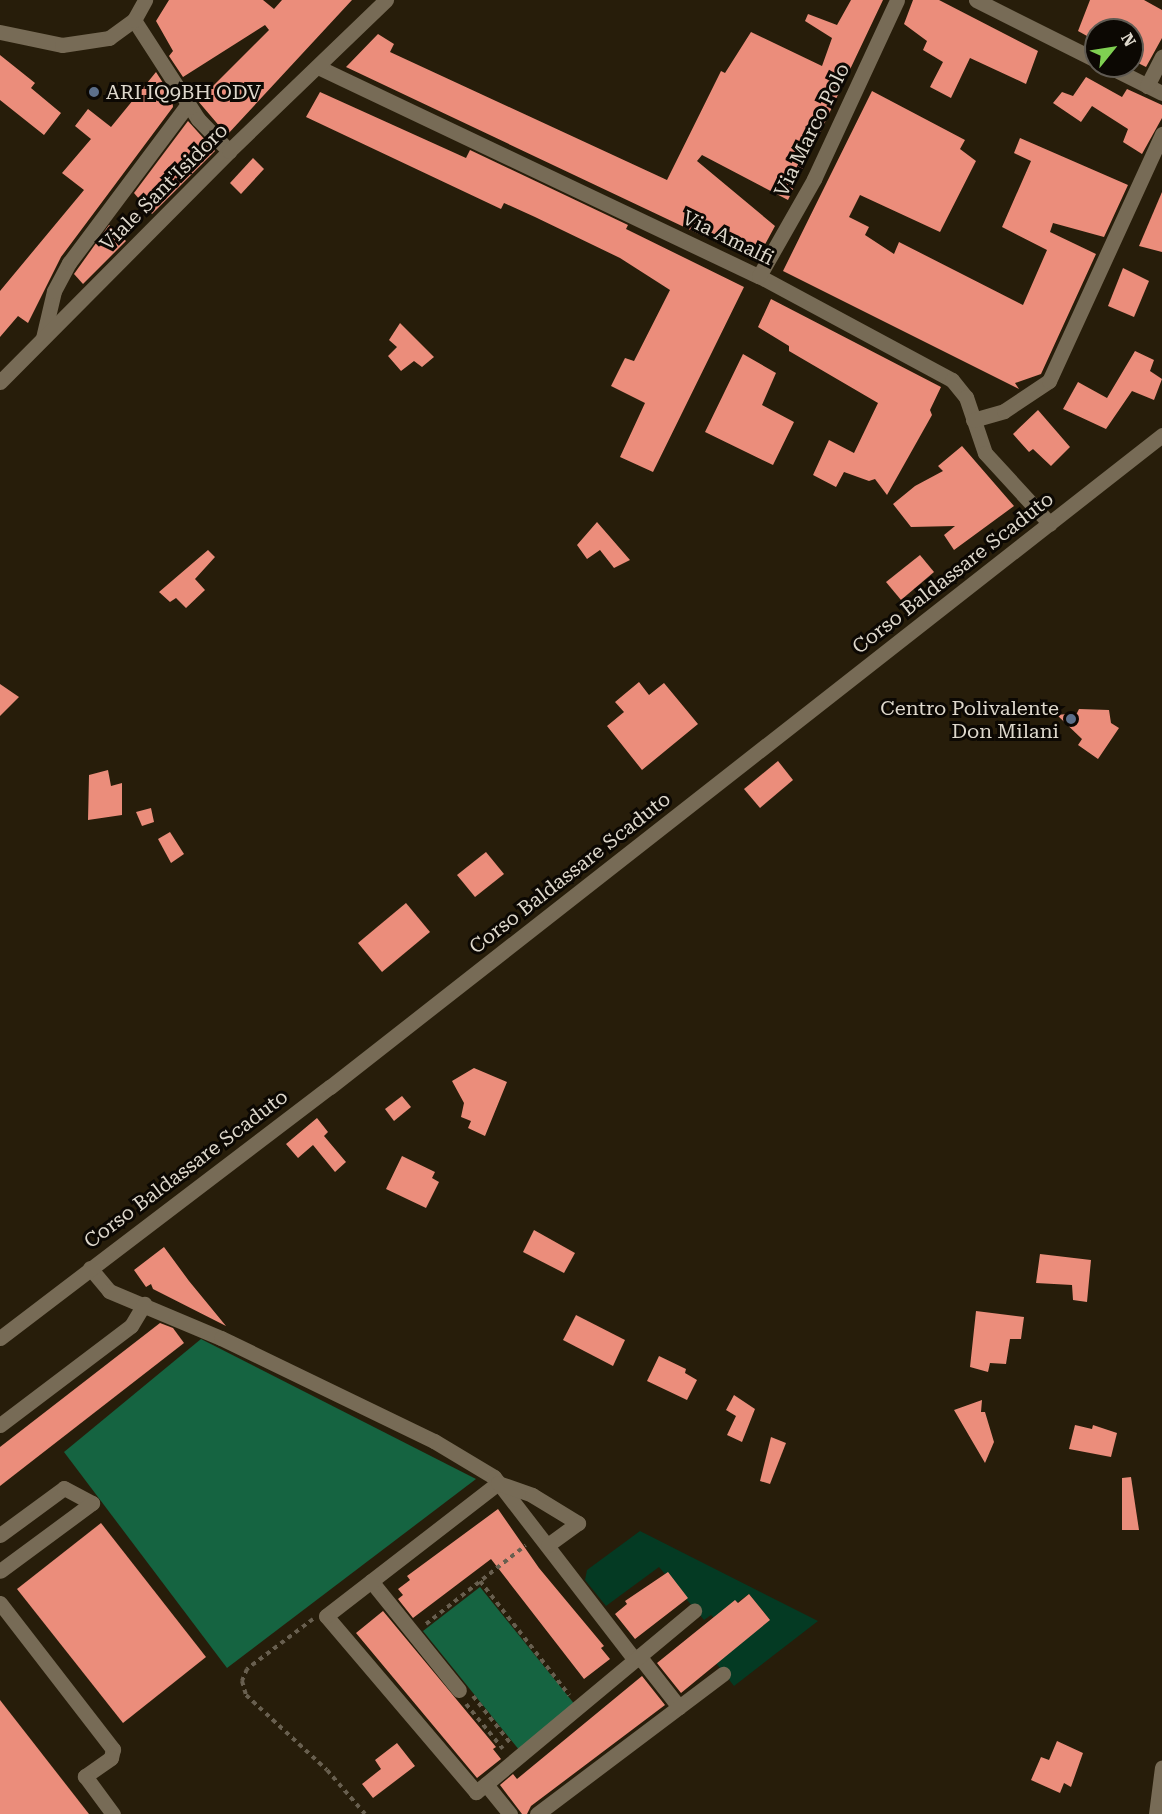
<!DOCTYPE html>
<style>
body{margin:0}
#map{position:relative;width:1162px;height:1814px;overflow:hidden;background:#271d0a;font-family:"Roboto Serif",serif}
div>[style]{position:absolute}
.green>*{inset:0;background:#043a23}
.forest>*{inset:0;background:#156441}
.building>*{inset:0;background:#eb8d7b}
.path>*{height:4px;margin-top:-2px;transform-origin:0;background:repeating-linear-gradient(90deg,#685f4f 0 4.5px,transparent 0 9px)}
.minor>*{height:15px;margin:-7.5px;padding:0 7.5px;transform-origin:7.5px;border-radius:7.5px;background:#776b56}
.dots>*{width:16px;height:16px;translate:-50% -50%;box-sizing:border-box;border:3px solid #0c0803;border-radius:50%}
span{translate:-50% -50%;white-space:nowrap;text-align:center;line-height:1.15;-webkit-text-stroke:6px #0c0803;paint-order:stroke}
.poi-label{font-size:20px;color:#ded8cc}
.left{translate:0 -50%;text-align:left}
.right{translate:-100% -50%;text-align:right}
.street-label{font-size:20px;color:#ded8cc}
.north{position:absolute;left:1084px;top:18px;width:60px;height:60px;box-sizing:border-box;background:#0c0803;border:2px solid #605b53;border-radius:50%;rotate:60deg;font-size:16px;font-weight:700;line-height:24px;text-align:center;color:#ded8cc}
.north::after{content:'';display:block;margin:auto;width:21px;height:27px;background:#7fd052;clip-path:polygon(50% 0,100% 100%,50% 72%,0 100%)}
</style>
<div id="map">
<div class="green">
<i style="clip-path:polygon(640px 1531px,818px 1621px,734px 1686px,716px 1663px,770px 1620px,749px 1594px,714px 1618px,711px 1615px,704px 1620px,659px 1567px,606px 1606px,585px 1580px,587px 1570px)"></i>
</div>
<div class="forest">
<i style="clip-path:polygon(201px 1339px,476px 1479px,227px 1668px,64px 1452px)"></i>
<i style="clip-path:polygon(480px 1587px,576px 1706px,520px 1751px,423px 1631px)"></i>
</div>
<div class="building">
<i style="clip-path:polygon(169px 0,263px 0,274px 9px,282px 0,352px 0,227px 135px,198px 101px,269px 30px,265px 25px,183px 77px,169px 56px,173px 51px,156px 21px)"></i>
<i style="clip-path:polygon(851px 0,883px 0,788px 200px,702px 155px,697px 161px,775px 226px,756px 261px,346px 67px,378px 34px,394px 44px,390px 52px,667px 180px,721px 71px,725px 73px,751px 32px,822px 66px,832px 38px,805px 21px,808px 14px,837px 25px)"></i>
<i style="clip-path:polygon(913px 0,939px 0,1038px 51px,1026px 84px,970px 58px,951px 98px,930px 87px,943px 62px,923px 50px,927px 41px,904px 24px)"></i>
<i style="clip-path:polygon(1090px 0,1144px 0,1162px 10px,1162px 38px,1146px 67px,1132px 60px,1132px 30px,1096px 30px,1096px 41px,1078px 31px)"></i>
<i style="clip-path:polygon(0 55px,35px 83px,31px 88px,61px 113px,44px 135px,0 100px)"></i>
<i style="clip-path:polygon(156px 72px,172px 97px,173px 107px,61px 257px,28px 323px,18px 316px,0 337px,0 291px,84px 190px,62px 173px,91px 139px,75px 126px,88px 109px,111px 127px)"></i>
<i style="clip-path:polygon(1086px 77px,1122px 97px,1127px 89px,1162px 105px,1162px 118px,1142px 154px,1123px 142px,1128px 129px,1092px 106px,1081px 122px,1053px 103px,1062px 92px,1073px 96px)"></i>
<i style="clip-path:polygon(872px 91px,965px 140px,960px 149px,976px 161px,940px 232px,860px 195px,849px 217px,869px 227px,865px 235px,894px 254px,899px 242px,1023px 305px,1047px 250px,1002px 227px,1031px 161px,1014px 153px,1020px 138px,1128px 185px,1104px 237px,1053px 223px,1050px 232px,1096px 254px,1041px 374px,1015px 383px,1019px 389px,783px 271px)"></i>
<i style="clip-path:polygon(320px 92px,466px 158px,470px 150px,628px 225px,626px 229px,744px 287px,653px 472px,620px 457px,645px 403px,611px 386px,625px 358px,634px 361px,670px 290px,620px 258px,535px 217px,504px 203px,501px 209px,306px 117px)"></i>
<i style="clip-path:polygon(188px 121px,215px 151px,152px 214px,134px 193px)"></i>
<i style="clip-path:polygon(253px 158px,264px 169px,241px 194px,230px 183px)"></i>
<i style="clip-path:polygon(1162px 192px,1162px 252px,1139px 246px)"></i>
<i style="clip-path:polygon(109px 225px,126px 241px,83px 284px,74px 274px)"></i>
<i style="clip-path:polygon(1123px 268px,1149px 281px,1134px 317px,1108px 306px)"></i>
<i style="clip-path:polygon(771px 299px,941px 387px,930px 410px,932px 415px,887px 495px,875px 479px,869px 481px,844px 472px,836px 487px,813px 475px,829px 440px,854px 453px,878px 403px,789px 351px,789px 346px,758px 327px)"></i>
<i style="clip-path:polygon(400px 323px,434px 357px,422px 367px,414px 361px,401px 371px,388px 356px,397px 347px,389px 340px)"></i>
<i style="clip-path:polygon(1135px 351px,1154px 360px,1150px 371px,1162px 379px,1154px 400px,1132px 391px,1106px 429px,1063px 409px,1078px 382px,1107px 398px)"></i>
<i style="clip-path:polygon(743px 354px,776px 373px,762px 405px,794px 422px,773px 465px,705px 432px)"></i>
<i style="clip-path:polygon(1038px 410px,1070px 447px,1051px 466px,1033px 449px,1029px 452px,1013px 434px)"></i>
<i style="clip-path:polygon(962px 446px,1014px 506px,954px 550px,944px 535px,955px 526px,911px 527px,893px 504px,915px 486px,943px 471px,938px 466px)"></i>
<i style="clip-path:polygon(597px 522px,630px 560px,614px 568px,600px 550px,587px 559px,577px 545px)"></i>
<i style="clip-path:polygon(208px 550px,215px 557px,195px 579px,205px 590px,186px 608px,176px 598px,170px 602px,159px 592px)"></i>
<i style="clip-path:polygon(920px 555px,934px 572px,901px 600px,886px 582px)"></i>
<i style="clip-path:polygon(639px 682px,649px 695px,664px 683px,698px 724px,642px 770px,607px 726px,624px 712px,615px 702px)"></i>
<i style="clip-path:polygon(0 684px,19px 697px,0 716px)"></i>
<i style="clip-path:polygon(1079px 709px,1109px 710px,1111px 723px,1119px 728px,1098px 759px,1078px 745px,1082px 739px,1057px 715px,1077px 713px)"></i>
<i style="clip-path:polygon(778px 761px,793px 780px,760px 808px,744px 789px)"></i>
<i style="clip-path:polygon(108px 770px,111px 786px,122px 783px,122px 815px,88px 820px,89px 775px)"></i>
<i style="clip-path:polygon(151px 808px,154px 822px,142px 826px,136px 812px)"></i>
<i style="clip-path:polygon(170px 832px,184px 854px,171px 863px,158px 839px)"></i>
<i style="clip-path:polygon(486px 852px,504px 874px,475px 897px,457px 875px)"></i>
<i style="clip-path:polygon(406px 903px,430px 932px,382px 972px,358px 943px)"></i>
<i style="clip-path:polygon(474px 1068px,507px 1082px,485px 1136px,468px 1128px,471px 1121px,461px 1117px,464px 1103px,452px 1081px)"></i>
<i style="clip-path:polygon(402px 1096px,411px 1107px,394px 1121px,385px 1109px)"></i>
<i style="clip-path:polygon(317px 1118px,328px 1132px,324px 1136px,346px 1162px,335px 1172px,313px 1145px,298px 1158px,286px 1144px)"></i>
<i style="clip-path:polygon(402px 1156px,435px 1172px,432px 1178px,439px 1182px,426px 1208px,386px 1189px)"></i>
<i style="clip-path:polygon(534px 1230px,575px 1253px,564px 1273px,523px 1252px)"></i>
<i style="clip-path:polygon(164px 1247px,189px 1281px,226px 1326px,153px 1289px,151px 1284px,146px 1287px,134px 1270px)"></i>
<i style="clip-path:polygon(1040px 1254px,1091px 1260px,1087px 1302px,1073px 1300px,1072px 1285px,1036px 1283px)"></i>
<i style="clip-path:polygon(976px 1311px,1024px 1317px,1021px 1339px,1010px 1339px,1006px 1364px,990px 1363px,988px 1372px,970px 1367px)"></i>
<i style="clip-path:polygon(576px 1315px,625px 1340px,613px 1366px,563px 1340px)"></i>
<i style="clip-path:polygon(160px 1323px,173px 1328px,184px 1343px,0 1486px,0 1447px)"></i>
<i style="clip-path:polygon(659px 1356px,686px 1369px,685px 1373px,697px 1380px,687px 1400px,647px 1381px)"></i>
<i style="clip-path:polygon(734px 1395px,755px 1409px,742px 1442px,727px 1435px,736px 1416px,726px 1410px)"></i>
<i style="clip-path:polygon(982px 1400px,981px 1412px,985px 1412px,994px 1442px,985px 1463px,954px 1410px)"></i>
<i style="clip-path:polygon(1075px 1425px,1092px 1429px,1093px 1425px,1117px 1433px,1111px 1457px,1069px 1449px)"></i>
<i style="clip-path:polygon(771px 1437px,786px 1443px,770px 1484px,760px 1481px)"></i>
<i style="clip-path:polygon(1131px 1477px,1139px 1530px,1122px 1530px,1122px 1478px)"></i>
<i style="clip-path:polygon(498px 1509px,539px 1568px,604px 1646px,601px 1648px,610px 1659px,584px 1679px,491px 1559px,413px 1618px,398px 1599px,403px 1595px,398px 1589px,410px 1580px,407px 1576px)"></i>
<i style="clip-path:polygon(101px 1523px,206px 1657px,123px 1723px,17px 1589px)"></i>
<i style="clip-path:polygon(668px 1572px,688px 1598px,635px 1639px,615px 1614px,627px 1604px,625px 1601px)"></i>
<i style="clip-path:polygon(749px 1594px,770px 1620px,681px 1693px,657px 1663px,735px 1600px,738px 1603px)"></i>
<i style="clip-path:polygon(383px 1611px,496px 1747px,493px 1749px,501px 1759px,477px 1778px,356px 1633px)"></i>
<i style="clip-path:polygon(642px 1676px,665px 1705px,531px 1806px,527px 1814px,522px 1814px,500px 1785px,513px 1774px,517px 1779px)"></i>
<i style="clip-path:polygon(0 1700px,89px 1814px,0 1814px)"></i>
<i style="clip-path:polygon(1057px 1741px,1083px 1753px,1071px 1787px,1064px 1783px,1060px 1793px,1031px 1780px,1041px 1757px,1049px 1760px)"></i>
<i style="clip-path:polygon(397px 1743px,415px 1766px,373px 1798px,362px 1784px,381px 1769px,375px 1760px)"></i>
</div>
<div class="path">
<i style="left:480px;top:1581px;width:145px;rotate:52deg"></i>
<i style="left:313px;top:1619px;width:83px;rotate:142.9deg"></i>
<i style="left:247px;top:1669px;width:13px;rotate:113deg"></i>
<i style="left:242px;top:1681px;width:15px;rotate:74deg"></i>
<i style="left:246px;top:1695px;width:110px;rotate:42.8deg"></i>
<i style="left:327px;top:1770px;width:58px;rotate:49.2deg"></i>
<i style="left:426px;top:1624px;width:127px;rotate:-38.3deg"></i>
<i style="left:473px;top:1696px;width:61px;rotate:51.6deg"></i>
<i style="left:466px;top:1704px;width:58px;rotate:50.6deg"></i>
</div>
<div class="minor">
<i style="left:976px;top:0;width:134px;rotate:26.6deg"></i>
<i style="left:134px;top:20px;width:118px;rotate:57.1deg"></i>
<i style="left:198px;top:119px;width:45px;rotate:45.9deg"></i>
<i style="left:0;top:32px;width:63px;rotate:11.8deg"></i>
<i style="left:62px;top:45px;width:48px;rotate:-8.5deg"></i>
<i style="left:109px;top:38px;width:31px;rotate:-36deg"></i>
<i style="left:134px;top:20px;width:23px;rotate:-61deg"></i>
<i style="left:1108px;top:66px;width:60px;rotate:26.6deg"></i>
<i style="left:320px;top:68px;width:486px;rotate:25.4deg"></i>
<i style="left:759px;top:276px;width:219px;rotate:28.3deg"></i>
<i style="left:952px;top:380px;width:22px;rotate:51deg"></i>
<i style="left:966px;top:397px;width:59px;rotate:71.3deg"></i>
<i style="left:985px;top:453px;width:96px;rotate:47.5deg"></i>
<i style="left:1147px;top:86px;width:33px;rotate:-63deg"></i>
<i style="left:759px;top:276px;width:112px;rotate:-60.4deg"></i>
<i style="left:814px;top:179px;width:197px;rotate:-65.1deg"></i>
<i style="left:43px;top:338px;width:48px;rotate:-76.8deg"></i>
<i style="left:54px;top:291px;width:32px;rotate:-62deg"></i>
<i style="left:69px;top:263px;width:199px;rotate:-53.2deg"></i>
<i style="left:0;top:382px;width:325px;rotate:-45.2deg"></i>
<i style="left:229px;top:151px;width:218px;rotate:-43.9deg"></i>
<i style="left:973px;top:420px;width:32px;rotate:-16deg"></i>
<i style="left:1004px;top:411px;width:54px;rotate:-33.7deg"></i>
<i style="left:1049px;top:381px;width:272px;rotate:-65.4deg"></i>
<i style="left:90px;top:1268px;width:30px;rotate:50deg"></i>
<i style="left:109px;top:1291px;width:121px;rotate:22.8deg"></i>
<i style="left:221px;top:1338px;width:237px;rotate:25.8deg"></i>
<i style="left:434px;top:1441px;width:70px;rotate:31deg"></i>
<i style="left:494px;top:1477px;width:231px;rotate:52.4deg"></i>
<i style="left:0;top:1338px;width:415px;rotate:-37.3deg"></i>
<i style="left:330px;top:1087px;width:1057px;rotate:-38.08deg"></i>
<i style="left:0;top:1425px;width:164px;rotate:-37.1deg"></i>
<i style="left:131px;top:1326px;width:26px;rotate:-59deg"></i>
<i style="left:0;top:1535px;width:79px;rotate:-36.3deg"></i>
<i style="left:64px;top:1488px;width:32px;rotate:28deg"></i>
<i style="left:92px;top:1503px;width:114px;rotate:143.5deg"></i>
<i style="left:371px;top:1581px;width:140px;rotate:51.1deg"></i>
<i style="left:0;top:1603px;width:185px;rotate:52.3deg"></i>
<i style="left:113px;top:1749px;width:9px;rotate:103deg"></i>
<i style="left:111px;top:1758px;width:32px;rotate:145deg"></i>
<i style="left:85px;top:1776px;width:47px;rotate:53.6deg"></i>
<i style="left:639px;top:1656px;width:65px;rotate:51.9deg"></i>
<i style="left:486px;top:1784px;width:271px;rotate:-39.8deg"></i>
<i style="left:510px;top:1814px;width:38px;rotate:-129deg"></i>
<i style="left:486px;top:1784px;width:13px;rotate:141deg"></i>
<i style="left:476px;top:1792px;width:231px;rotate:-130.4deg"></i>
<i style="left:326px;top:1616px;width:217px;rotate:-37.7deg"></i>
<i style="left:498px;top:1483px;width:36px;rotate:19deg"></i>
<i style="left:532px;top:1495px;width:54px;rotate:31.3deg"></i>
<i style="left:578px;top:1523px;width:37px;rotate:144deg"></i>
<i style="left:537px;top:1814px;width:233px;rotate:-37deg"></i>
<i style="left:1156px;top:1814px;width:47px;rotate:-82.7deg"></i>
</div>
<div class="dots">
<i style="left:94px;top:92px;background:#5c6f8a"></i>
<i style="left:1071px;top:719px;background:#5c6f8a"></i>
</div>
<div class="poi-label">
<span class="left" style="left:106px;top:92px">ARI IQ9BH ODV</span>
<span class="right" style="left:1059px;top:720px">Centro Polivalente<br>Don Milani</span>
</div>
<div class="street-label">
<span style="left:812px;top:130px;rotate:-64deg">Via Marco Polo</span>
<span style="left:164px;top:187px;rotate:-45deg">Viale Sant'Isidoro</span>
<span style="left:728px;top:238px;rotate:26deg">Via Amalfi</span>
<span style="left:953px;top:573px;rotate:-38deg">Corso Baldassare Scaduto</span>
<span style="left:570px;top:873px;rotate:-38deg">Corso Baldassare Scaduto</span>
<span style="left:186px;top:1169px;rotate:-37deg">Corso Baldassare Scaduto</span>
</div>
<div class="north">N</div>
</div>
